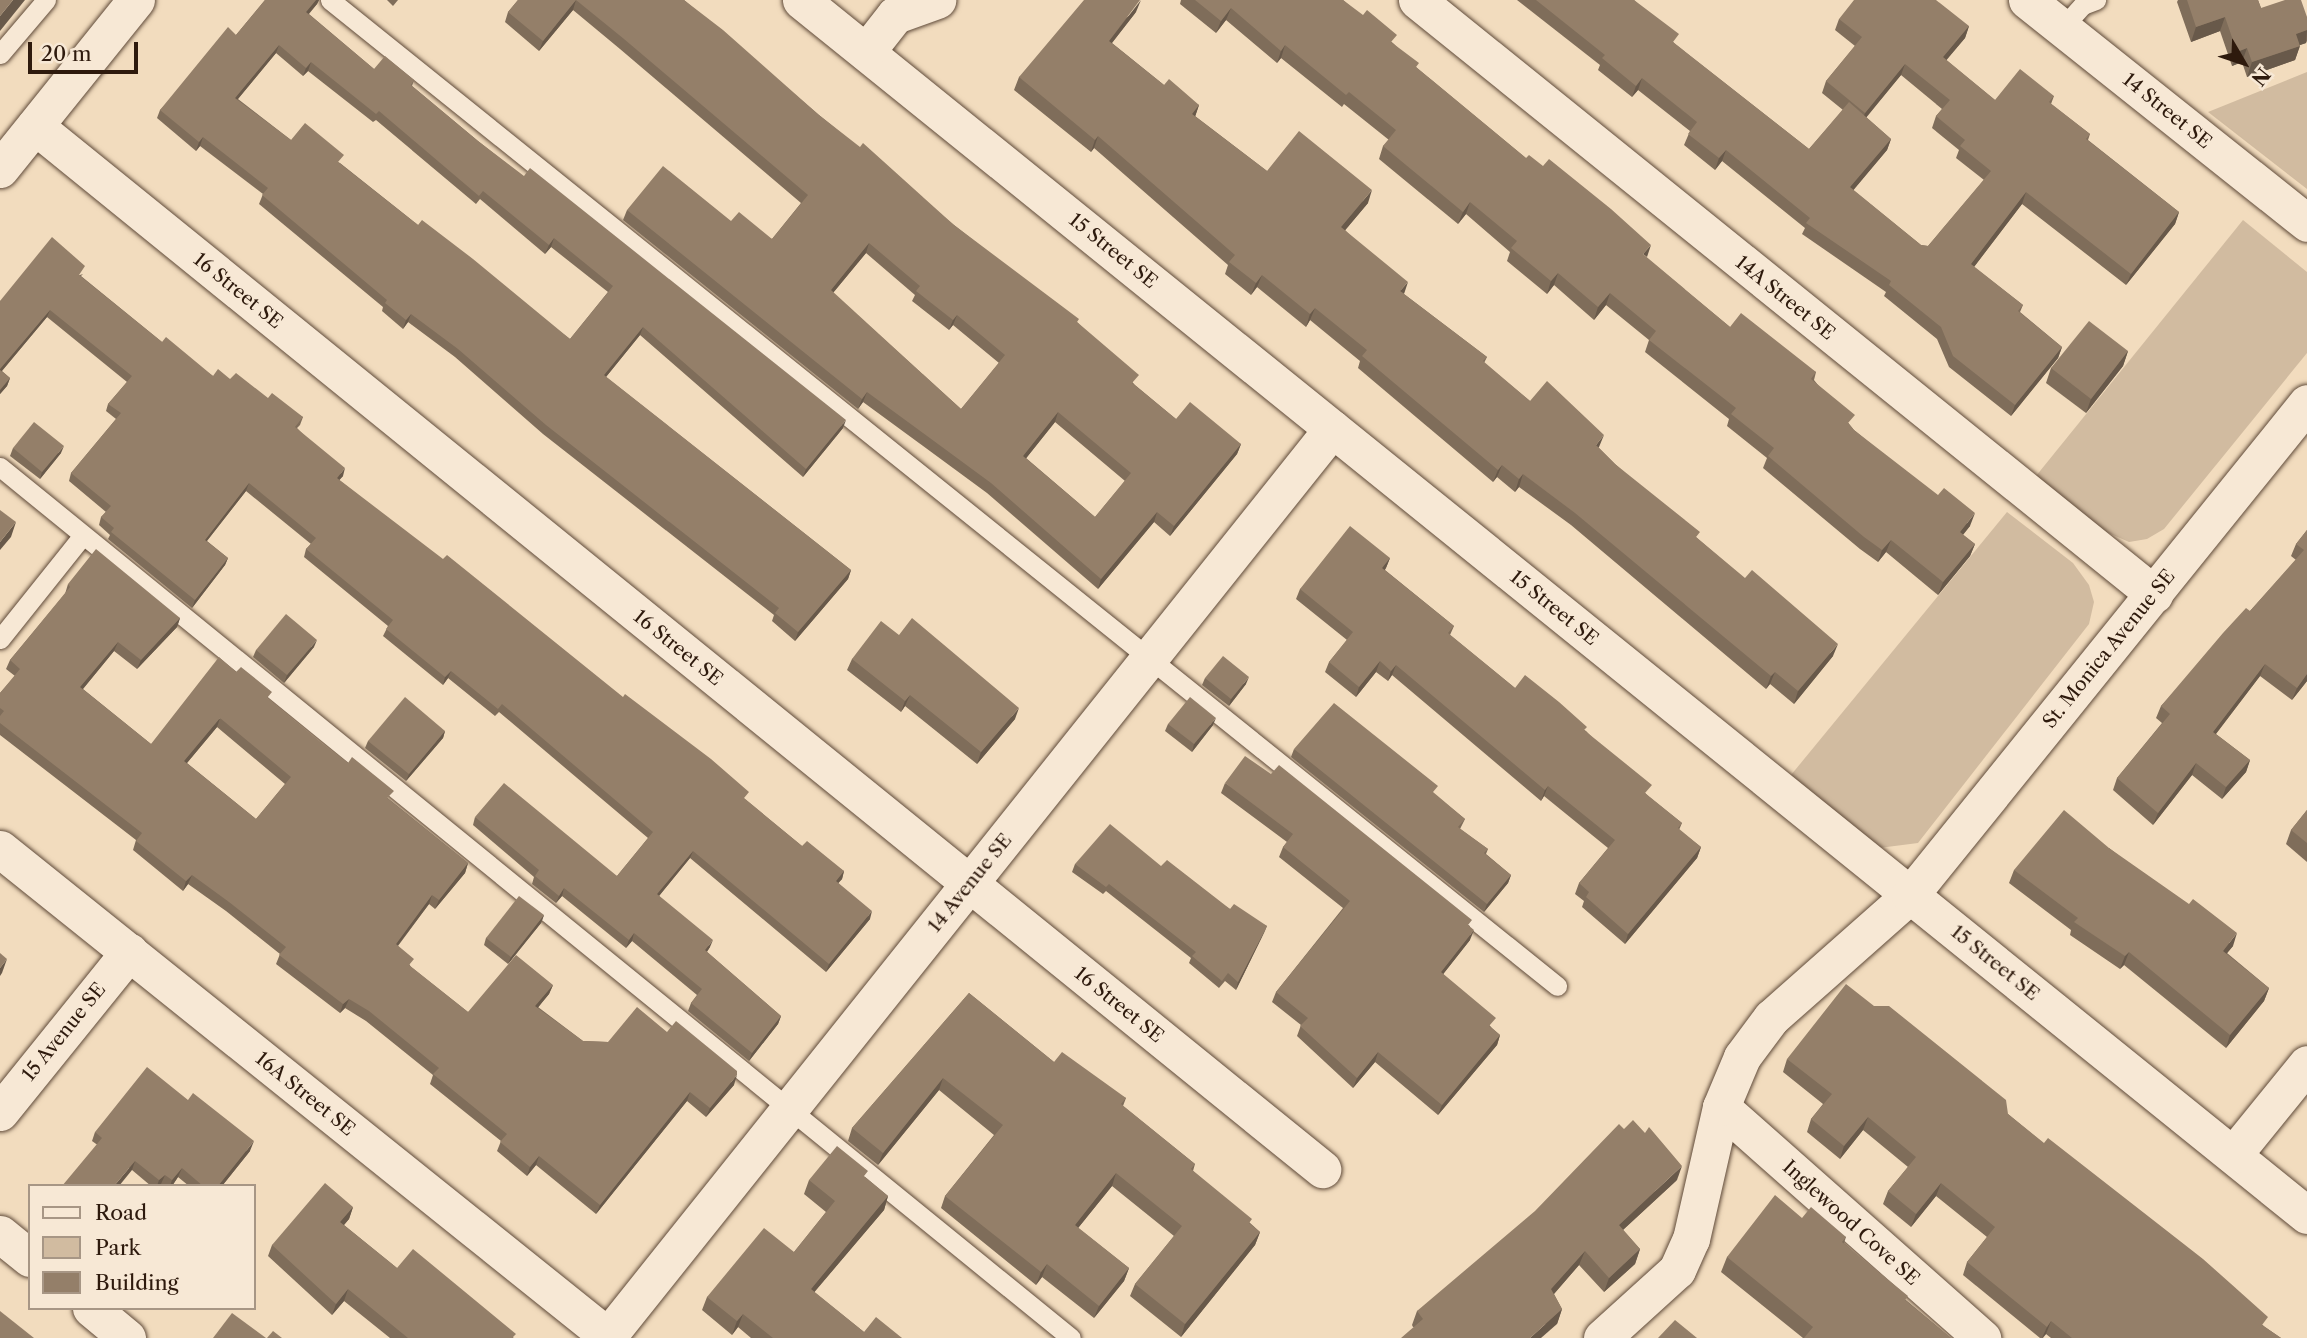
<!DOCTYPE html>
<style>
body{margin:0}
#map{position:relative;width:2307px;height:1338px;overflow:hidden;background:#f2dcbe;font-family:"Libre Caslon Text",serif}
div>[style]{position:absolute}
.green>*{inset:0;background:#d1bba0}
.roads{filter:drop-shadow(0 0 2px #5f4a39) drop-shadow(0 0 2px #5f4a39)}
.service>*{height:19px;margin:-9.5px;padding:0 9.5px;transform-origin:9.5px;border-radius:9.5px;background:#f7e8d5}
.minor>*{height:37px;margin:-18.5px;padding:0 18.5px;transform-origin:18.5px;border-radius:18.5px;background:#f7e8d5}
.wall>*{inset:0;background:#7f6d5a}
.shaded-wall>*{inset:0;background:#68594a}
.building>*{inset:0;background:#947f69}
span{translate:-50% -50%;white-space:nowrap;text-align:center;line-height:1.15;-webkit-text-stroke:5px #f7e8d5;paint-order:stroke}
.street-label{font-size:19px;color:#2e1a0d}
.legend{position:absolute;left:28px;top:1184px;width:228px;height:126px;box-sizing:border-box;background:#f7e8d5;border:2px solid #a79685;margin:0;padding:9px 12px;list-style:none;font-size:21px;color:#2e1a0d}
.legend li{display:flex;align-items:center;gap:14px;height:35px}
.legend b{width:35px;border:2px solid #a79685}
.north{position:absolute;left:2209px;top:28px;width:70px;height:70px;-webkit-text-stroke:5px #f7e8d5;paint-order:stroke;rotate:129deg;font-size:19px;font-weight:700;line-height:28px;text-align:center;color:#2e1a0d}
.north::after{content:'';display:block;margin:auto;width:24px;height:32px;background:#2e1a0d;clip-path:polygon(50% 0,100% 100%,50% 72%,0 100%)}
.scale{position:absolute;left:28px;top:42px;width:110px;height:32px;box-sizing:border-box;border:4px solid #2e1a0d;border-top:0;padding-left:9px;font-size:21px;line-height:24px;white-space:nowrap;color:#2e1a0d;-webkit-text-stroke:5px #f7e8d5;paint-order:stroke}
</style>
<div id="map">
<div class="green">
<i style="clip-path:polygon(2307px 72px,2307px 189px,2208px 112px)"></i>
<i style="clip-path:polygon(2243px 220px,2307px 272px,2307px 353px,2164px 529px,2147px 539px,2129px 542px,2104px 531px,2036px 476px)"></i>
<i style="clip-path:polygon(2007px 512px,2073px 563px,2089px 585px,2094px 602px,2089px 624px,1918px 843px,1879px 848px,1791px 775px)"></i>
</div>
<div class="roads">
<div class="service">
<i style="left:330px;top:0;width:1574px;rotate:38.78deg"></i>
<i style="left:2062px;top:28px;width:31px;rotate:-48deg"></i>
<i style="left:2083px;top:5px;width:14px;rotate:-21deg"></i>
<i style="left:0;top:54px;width:71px;rotate:-49.6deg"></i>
<i style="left:0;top:467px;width:1380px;rotate:39.12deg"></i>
<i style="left:0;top:639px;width:133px;rotate:-51.4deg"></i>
</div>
<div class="minor">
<i style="left:801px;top:0;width:1935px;rotate:38.9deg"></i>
<i style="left:1417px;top:0;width:947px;rotate:38.87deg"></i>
<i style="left:2027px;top:0;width:358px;rotate:38.5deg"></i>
<i style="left:866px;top:52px;width:47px;rotate:-51.9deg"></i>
<i style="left:895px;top:15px;width:45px;rotate:-19.7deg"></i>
<i style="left:35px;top:126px;width:1657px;rotate:39.02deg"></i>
<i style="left:0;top:169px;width:217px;rotate:-51.2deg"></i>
<i style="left:0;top:849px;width:782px;rotate:38.72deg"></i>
<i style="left:1721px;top:1107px;width:349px;rotate:41.5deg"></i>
<i style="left:0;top:1112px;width:206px;rotate:-51.1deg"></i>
<i style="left:2233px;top:1155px;width:117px;rotate:-50.9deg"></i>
<i style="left:0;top:1234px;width:38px;rotate:39deg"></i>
<i style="left:91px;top:1308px;width:47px;rotate:39.8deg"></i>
<i style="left:608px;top:1336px;width:1161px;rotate:-51.4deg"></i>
<i style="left:1602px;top:1338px;width:101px;rotate:-42.2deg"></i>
<i style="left:1677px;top:1270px;width:34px;rotate:-66deg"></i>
<i style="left:1691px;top:1239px;width:135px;rotate:-77.2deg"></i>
<i style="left:1721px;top:1107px;width:54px;rotate:-67.2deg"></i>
<i style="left:1742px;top:1057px;width:49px;rotate:-53.4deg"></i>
<i style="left:1771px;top:1018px;width:186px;rotate:-41.5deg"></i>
<i style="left:1910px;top:895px;width:632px;rotate:-51.1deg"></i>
</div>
</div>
<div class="wall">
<i style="clip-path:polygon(evenodd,265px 0,319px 0,317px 4px,309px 14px,374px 69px,414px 80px,412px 86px,478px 141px,843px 428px,803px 477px,640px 335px,606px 377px,851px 570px,848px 579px,795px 641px,772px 621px,774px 615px,543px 434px,455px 357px,408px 322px,403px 329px,382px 311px,383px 307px,259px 204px,263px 194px,200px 146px,196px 151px,157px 118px,160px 110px,236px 35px,265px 0,276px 53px,303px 76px,308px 71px,373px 122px,376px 120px,476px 204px,480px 199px,545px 254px,551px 247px,608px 292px,570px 339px,418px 225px,340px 163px,291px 140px,238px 99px,276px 53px)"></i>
<i style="clip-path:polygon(387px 0,398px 0,393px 6px)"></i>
<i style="clip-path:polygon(evenodd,518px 0,684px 0,819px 115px,954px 225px,1078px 323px,1135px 385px,1176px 419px,1241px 444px,1237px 454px,1170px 536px,1154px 522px,1098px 589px,987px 493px,863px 402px,858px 409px,623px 220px,627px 210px,731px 221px,772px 239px,801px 203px,620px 49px,573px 10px,539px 51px,505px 22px,508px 12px,518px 0,866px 253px,915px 295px,912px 301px,949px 330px,953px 325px,999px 363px,961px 409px,833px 293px,866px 253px,518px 0,1055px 422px,1125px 481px,1095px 517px,1026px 458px,1055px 422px)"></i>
<i style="clip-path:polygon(1181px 0,1343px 0,1394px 44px,1417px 68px,1730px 327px,1816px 372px,1814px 380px,1854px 430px,1970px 526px,1963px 535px,1975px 544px,1970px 556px,1938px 595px,1886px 552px,1878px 562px,1860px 549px,1763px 468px,1767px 458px,1727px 426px,1729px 419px,1645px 352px,1649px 340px,1606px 305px,1594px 320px,1554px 285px,1547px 294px,1507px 261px,1510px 252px,1466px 214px,1458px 224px,1379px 159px,1383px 146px,1389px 140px,1344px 104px,1342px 107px,1281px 58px,1277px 63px,1226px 20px,1216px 33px,1180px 4px)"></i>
<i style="clip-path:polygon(evenodd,1517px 0,1634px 0,1675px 44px,1809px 149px,1843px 110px,1822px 93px,1826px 81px,1855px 46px,1835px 30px,1839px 19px,1969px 26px,1965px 38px,1946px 60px,1995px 100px,2054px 96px,2051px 104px,2090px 134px,2088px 140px,2179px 212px,2175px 224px,2126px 285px,2022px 204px,1974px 267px,2023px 305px,2020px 312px,2062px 347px,2058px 358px,2011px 416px,1949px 367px,1937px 339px,1884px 296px,1886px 292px,1802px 234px,1805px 228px,1722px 161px,1715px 170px,1684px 145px,1690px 131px,1638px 90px,1632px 97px,1598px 70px,1600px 65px,1517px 0,1901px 75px,1942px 109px,1936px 116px,1932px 128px,1959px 150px,1956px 158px,1984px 180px,1928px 246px,1921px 245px,1853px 190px,1887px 150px,1891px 139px,1866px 117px,1901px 75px)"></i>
<i style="clip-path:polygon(2178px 0,2258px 0,2261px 8px,2307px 17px,2307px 41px,2306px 43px,2300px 45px,2295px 60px,2247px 77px,2242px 62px,2232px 66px,2220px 31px,2191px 42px,2177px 2px)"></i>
<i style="clip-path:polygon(1136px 12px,1112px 43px,1164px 85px,1199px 105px,1195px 116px,1267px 171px,1368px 203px,1345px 230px,1404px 294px,1487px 357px,1484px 363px,1530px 401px,1599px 448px,1615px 464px,1697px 538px,1833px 656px,1794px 704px,1770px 684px,1766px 689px,1571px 525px,1519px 487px,1515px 492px,1497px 477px,1493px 482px,1358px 368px,1360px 361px,1310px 320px,1306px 327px,1257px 287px,1251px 295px,1225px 274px,1228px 265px,1094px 148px,1091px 152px,1014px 90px,1019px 77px)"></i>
<i style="clip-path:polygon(83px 274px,81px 276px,162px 342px,213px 376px,230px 379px,303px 417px,300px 425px,297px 428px,343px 476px,339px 480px,746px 800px,802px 846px,844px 871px,842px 879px,838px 883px,870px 919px,826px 972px,690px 858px,659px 896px,710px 947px,707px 952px,781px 1016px,778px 1024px,749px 1061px,688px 1011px,691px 1003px,697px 995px,632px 941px,626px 948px,562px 896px,556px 903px,532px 884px,534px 877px,473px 825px,475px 817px,617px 876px,648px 838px,499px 712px,495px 716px,448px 678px,443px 685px,383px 636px,388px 626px,304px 557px,306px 549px,311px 544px,246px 491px,207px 541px,228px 558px,225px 565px,192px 608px,108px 539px,110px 535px,99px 525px,101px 517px,106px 512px,69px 481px,71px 473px,116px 419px,106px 411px,108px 404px,127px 382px,47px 317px,2px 371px,10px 378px,7px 386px,0 394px,0 301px)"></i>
<i style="clip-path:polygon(2128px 351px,2123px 366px,2086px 413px,2046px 383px,2051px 368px)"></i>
<i style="clip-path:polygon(13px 448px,61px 453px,40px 479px,10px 456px)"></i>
<i style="clip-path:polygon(2307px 530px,2307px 681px,2292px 700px,2260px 676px,2216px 734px,2250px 760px,2246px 772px,2222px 799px,2192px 775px,2153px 825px,2113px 790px,2117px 778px,2162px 723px,2156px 718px,2161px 706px,2250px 611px,2296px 560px,2291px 556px,2296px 544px)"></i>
<i style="clip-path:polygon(1390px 558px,1385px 570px,1454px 626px,1450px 635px,1515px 688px,1586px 731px,1648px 796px,1682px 823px,1679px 830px,1701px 847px,1697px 858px,1625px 944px,1582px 907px,1584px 901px,1575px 894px,1579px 883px,1608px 848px,1544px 796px,1541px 801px,1392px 675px,1388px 681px,1376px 672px,1356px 697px,1325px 672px,1329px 662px,1347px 640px,1296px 599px,1300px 589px)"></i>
<i style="clip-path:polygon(evenodd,68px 584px,180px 618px,177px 627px,137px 669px,114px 651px,83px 689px,151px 744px,269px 700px,390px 800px,468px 863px,465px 873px,435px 909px,429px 904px,398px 946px,411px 967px,468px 1012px,553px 985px,549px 994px,538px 1007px,583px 1041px,608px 1042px,667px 1032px,734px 1085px,706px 1117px,687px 1101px,596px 1214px,536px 1165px,527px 1176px,497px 1151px,501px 1141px,430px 1084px,433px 1075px,366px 1021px,345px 1008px,340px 1013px,276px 964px,280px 954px,226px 911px,188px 884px,183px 891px,133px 850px,136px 840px,0 735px,0 693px,15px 676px,6px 669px,10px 660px,65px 594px,68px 584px,217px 727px,285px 784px,256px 819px,187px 763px,217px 727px)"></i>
<i style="clip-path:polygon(899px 635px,1015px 719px,977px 764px,905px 706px,901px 712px,847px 670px,852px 659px)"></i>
<i style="clip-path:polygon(314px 647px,284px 683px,253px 657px,256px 650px)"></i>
<i style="clip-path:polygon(1205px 678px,1246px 684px,1229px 706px,1202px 685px)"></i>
<i style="clip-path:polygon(1168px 724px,1213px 725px,1192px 752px,1165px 731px)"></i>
<i style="clip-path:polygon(445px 731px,443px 738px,406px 781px,365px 748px,368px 741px)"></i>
<i style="clip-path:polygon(1294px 749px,1434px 794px,1465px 819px,1460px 829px,1488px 849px,1486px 854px,1511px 875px,1508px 883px,1484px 912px,1291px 757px)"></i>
<i style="clip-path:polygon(1225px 783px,1470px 926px,1470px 940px,1443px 974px,1492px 1028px,1500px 1035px,1497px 1045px,1438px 1115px,1375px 1062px,1353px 1088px,1297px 1036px,1301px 1025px,1272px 1002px,1276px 992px,1343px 908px,1279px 857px,1283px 847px,1287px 842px,1221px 793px)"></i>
<i style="clip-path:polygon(2307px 810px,2307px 862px,2286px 844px,2291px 830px)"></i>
<i style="clip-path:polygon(2109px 848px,2233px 946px,2227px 953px,2269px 988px,2264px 1001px,2226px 1048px,2124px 965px,2120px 969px,2070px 935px,2071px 930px,2009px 883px,2014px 870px)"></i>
<i style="clip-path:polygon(1075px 864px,1161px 866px,1230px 909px,1267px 926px,1236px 990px,1225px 981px,1219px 988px,1189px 963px,1191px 958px,1106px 891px,1103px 894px,1072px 872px)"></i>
<i style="clip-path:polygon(544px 915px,541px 923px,508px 964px,484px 945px,486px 938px)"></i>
<i style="clip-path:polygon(969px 993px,1054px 1062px,1126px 1098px,1123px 1106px,1195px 1164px,1193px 1171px,1260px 1232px,1255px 1245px,1181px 1337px,1130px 1296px,1135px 1284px,1174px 1236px,1112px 1186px,1078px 1228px,1129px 1268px,1124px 1281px,1094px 1318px,1042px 1277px,1036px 1285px,941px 1208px,945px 1196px,994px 1135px,939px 1090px,878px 1165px,848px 1141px,852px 1128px)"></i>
<i style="clip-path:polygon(1787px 1059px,2008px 1114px,2265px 1327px,2281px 1338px,2051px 1338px,2046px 1334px,2043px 1338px,2040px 1338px,1963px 1275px,1967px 1262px,1987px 1237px,1936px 1196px,1911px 1227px,1883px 1204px,1888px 1191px,1908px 1167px,1863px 1130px,1840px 1159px,1807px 1132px,1811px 1119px,1823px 1104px,1783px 1072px)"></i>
<i style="clip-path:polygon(95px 1132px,250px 1151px,222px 1186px,189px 1186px,178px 1177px,172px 1186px,164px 1186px,161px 1184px,160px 1186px,151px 1186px,132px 1170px,92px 1141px)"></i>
<i style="clip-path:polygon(865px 1177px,888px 1196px,884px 1210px,814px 1292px,864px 1332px,902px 1338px,751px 1338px,738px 1327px,732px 1335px,702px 1310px,707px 1297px,794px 1252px,826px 1212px,804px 1194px,809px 1180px)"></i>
<i style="clip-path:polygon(1677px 1180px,1623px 1230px,1640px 1249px,1635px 1264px,1604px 1292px,1579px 1265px,1554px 1294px,1562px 1309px,1557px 1324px,1413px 1327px,1412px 1325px,1417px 1311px)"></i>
<i style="clip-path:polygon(353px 1207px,349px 1219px,344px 1225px,397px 1268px,514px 1338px,390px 1338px,344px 1301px,332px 1315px,268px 1256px,272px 1245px)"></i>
<i style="clip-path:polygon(1802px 1218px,1846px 1237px,1844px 1243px,1907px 1301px,1951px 1338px,1803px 1338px,1721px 1272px,1727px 1257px)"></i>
</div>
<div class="shaded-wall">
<i style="clip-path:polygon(13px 0,25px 0,0 31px,0 16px)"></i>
<i style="clip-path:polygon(316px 0,319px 0,317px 4px,303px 20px,306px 12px)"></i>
<i style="clip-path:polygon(576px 0,573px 10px,539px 51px,543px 41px)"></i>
<i style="clip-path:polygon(1141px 0,1136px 12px,1104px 53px,1109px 41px)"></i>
<i style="clip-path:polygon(1231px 8px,1226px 20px,1216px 33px,1221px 21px)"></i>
<i style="clip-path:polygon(2225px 17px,2220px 31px,2191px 42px,2196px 27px)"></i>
<i style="clip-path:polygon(1969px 26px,1965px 38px,1939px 69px,1943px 57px)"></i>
<i style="clip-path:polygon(2307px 30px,2306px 43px,2291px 48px,2296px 34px)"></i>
<i style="clip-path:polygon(279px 45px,276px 53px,232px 106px,235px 98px)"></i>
<i style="clip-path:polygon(1285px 45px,1281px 58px,1277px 63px,1281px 51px)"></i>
<i style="clip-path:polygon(2300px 46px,2295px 60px,2247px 77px,2252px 62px)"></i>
<i style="clip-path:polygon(2247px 48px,2242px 62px,2232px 66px,2237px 52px)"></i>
<i style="clip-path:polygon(311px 62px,308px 71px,303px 76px,306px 68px)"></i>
<i style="clip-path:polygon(1905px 64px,1901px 75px,1861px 124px,1865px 113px)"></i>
<i style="clip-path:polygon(1642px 78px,1638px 90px,1632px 97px,1636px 86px)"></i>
<i style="clip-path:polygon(1199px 105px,1195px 117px,1192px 114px)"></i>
<i style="clip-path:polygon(1098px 136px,1094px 148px,1091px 152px,1095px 140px)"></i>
<i style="clip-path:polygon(203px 137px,200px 146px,196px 151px,199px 142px)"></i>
<i style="clip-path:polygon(1891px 139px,1887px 150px,1846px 199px,1850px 187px)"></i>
<i style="clip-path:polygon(1726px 150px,1722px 161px,1715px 170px,1719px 158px)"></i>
<i style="clip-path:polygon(1372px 190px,1368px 203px,1337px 240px,1341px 227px)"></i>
<i style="clip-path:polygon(2026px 192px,2022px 204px,1967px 276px,1971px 264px)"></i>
<i style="clip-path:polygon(1470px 202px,1466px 214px,1458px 224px,1463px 212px)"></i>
<i style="clip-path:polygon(2179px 212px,2175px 224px,2126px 285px,2131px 274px)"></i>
<i style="clip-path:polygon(554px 238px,551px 247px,545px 254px,549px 245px)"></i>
<i style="clip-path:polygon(869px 243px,866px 253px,827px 300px,831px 290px)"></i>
<i style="clip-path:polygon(1651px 245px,1647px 257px,1643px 254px)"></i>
<i style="clip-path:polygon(1558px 273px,1554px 285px,1547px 294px,1551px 281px)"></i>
<i style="clip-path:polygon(1262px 275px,1257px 287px,1251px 295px,1256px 283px)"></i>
<i style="clip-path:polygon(1408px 282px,1404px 294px,1400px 291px)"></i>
<i style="clip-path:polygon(1610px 293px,1606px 305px,1594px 320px,1598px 307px)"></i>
<i style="clip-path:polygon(1315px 308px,1310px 320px,1306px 327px,1310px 314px)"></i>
<i style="clip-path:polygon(50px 310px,47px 317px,0 373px,0 369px)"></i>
<i style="clip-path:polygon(411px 314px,408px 322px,403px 329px,406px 320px)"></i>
<i style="clip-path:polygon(957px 315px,953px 325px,949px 330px,953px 320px)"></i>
<i style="clip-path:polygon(643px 327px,640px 335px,601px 383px,604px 375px)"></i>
<i style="clip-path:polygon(2062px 347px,2058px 358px,2011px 416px,2015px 405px)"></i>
<i style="clip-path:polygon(2128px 351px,2123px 366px,2086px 413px,2091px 399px)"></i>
<i style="clip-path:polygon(10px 378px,7px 386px,0 394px,0 390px)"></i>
<i style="clip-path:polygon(867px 392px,863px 402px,858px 409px,862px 399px)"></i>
<i style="clip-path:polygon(1058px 412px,1055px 422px,1020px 466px,1023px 456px)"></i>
<i style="clip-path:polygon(846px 420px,843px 428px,803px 477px,806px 469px)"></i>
<i style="clip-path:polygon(1604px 435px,1599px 447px,1591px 457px,1596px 445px)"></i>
<i style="clip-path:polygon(1241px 444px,1237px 454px,1170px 536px,1174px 526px)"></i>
<i style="clip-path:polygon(64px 446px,61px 453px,40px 479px,42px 472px)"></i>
<i style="clip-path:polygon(1502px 465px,1497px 477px,1493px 482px,1498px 470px)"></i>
<i style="clip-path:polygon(345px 468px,343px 476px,334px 486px,337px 478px)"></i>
<i style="clip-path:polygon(1523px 474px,1519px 487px,1515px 492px,1519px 479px)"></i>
<i style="clip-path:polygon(249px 483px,246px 491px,202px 547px,205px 540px)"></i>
<i style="clip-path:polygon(1157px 512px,1154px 522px,1098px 589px,1101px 579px)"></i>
<i style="clip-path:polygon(1975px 513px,1970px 526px,1955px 544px,1960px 532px)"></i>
<i style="clip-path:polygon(16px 522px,11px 537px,0 550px,0 542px)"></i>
<i style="clip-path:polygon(1891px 540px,1886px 552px,1878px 562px,1882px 550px)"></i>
<i style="clip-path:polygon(1975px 544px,1970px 556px,1938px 595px,1943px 582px)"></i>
<i style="clip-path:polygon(228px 558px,225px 565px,192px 608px,195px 600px)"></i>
<i style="clip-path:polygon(1390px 558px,1386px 568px,1378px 578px,1382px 568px)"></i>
<i style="clip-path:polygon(851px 570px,848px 579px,795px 641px,798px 632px)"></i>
<i style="clip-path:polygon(180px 618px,177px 627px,137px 669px,141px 660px)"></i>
<i style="clip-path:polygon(317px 640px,314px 647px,284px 683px,287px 675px)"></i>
<i style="clip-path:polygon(118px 642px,114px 651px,77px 696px,80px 687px)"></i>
<i style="clip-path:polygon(1838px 644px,1833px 656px,1794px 704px,1798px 691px)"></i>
<i style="clip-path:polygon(1380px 661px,1376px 672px,1356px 697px,1359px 687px)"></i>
<i style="clip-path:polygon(2265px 664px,2260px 676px,2208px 744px,2213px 732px)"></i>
<i style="clip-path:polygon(1396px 665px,1392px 675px,1388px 681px,1391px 671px)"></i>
<i style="clip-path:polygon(451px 671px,448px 678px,443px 685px,445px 677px)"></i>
<i style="clip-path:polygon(1775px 672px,1770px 684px,1766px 689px,1771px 676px)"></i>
<i style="clip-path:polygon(2307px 674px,2307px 681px,2292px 700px,2297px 688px)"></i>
<i style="clip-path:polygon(1249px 677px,1246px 684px,1229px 706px,1231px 699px)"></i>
<i style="clip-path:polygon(910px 695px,905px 706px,901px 712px,905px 701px)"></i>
<i style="clip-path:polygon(1019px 708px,1015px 719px,977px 764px,981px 752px)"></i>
<i style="clip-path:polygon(220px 718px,217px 727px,181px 770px,184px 761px)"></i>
<i style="clip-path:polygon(1216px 718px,1213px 725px,1192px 752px,1194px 744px)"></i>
<i style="clip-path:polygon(445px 731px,443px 738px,406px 781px,409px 774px)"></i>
<i style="clip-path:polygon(2250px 760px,2246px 772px,2222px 799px,2226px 787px)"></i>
<i style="clip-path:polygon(2196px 763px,2192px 775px,2153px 825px,2158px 813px)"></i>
<i style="clip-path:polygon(1548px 786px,1544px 796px,1541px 801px,1545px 790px)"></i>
<i style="clip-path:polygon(1701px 847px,1697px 858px,1625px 944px,1628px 934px)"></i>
<i style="clip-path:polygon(693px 851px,690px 858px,654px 902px,657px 894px)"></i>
<i style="clip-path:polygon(468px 863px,465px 873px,435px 909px,439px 900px)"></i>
<i style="clip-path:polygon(844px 871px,842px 879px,833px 889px,836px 881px)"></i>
<i style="clip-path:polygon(192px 875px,188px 884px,183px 891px,186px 881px)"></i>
<i style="clip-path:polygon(1511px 875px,1508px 883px,1484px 912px,1487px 904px)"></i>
<i style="clip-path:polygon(564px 888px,562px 896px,556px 903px,559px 896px)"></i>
<i style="clip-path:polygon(432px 895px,429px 904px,392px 953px,396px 944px)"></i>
<i style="clip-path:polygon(872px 911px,870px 919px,826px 972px,829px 964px)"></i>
<i style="clip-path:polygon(544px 915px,541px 923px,508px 964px,511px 957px)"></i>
<i style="clip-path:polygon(1267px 926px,1264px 933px,1236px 990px,1238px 982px)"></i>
<i style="clip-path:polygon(1474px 930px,1470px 940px,1437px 982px,1441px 972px)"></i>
<i style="clip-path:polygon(634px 933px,632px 941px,626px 948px,629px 940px)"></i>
<i style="clip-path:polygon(2237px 933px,2233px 946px,2218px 964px,2223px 951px)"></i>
<i style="clip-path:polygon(713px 940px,710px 947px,702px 958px,705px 950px)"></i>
<i style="clip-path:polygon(2129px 952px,2124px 965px,2120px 969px,2125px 956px)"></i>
<i style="clip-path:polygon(7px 959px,2px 973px,0 976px,0 968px)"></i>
<i style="clip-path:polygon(553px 985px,549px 994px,532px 1015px,535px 1006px)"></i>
<i style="clip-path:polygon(2269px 988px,2264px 1001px,2226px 1048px,2230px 1035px)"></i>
<i style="clip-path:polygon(349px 999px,345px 1008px,340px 1013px,343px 1004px)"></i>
<i style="clip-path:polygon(781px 1016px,778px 1024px,749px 1061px,752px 1053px)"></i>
<i style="clip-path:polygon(1500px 1035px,1497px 1045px,1438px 1115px,1442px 1105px)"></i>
<i style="clip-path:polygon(1378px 1052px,1375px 1062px,1353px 1088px,1357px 1078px)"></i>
<i style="clip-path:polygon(737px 1075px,734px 1085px,706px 1117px,710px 1108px)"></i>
<i style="clip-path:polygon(943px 1078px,939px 1090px,878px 1165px,883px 1153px)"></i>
<i style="clip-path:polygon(690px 1092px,687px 1101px,596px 1214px,600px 1205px)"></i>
<i style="clip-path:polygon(1868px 1117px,1863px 1130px,1840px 1159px,1844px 1146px)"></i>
<i style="clip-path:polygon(254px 1141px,250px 1151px,222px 1186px,218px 1186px)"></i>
<i style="clip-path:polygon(539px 1156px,536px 1165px,527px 1176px,530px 1167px)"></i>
<i style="clip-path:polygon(135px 1161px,132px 1170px,119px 1186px,114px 1186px)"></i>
<i style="clip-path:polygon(1682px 1166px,1677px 1180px,1613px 1239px,1619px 1225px)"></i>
<i style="clip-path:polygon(182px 1168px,178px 1177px,172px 1186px,170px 1186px,172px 1180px)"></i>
<i style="clip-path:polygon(1116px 1173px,1112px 1186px,1070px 1238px,1075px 1225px)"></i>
<i style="clip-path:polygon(165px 1175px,161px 1184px,160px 1186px,157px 1186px,159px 1180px)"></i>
<i style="clip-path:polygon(1941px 1183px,1936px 1196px,1911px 1227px,1916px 1214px)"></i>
<i style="clip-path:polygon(888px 1196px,884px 1210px,806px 1302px,811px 1289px)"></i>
<i style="clip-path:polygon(353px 1207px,349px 1219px,336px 1234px,340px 1222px)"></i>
<i style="clip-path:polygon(1260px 1232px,1255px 1245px,1181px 1337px,1185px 1324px)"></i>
<i style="clip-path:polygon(1640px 1249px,1635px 1264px,1604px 1292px,1609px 1278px)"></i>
<i style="clip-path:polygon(1585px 1251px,1579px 1265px,1546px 1303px,1551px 1289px)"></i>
<i style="clip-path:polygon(1047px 1264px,1042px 1277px,1036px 1285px,1041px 1272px)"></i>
<i style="clip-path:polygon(1129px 1268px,1124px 1281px,1094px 1318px,1099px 1306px)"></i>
<i style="clip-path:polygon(348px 1289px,344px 1301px,332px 1315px,336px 1304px)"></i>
<i style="clip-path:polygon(1562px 1309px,1557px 1324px,1541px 1338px,1530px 1338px)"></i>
<i style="clip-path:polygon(743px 1314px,738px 1327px,732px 1335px,737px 1321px)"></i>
<i style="clip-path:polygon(2051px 1321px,2046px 1334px,2042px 1338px,2047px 1327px)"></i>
</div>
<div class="building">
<i style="clip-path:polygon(0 0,13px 0,0 16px)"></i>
<i style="clip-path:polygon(evenodd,265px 0,316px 0,306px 12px,374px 69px,385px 56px,414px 80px,411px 85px,478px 141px,524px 176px,530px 168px,846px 420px,806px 469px,643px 327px,604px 375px,851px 570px,798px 632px,775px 613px,779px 608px,546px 425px,458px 349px,411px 314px,406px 320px,385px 303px,387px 300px,262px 195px,268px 188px,203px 137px,199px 142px,160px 110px,228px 27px,236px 35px,265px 0,279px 45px,306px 68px,311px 62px,376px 114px,379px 111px,479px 196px,483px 191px,549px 245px,554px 238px,613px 286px,570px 339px,473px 259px,422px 220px,418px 225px,338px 162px,344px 155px,305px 123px,291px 140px,235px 98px,279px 45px)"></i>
<i style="clip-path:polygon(evenodd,518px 0,684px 0,723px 30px,819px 115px,860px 147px,863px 143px,954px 225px,1079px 319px,1077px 322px,1139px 375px,1132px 383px,1176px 419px,1190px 402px,1241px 444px,1174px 526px,1157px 512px,1101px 579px,991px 483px,867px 392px,862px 399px,627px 210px,663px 166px,731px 221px,739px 212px,772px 239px,808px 195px,624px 39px,576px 0,543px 41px,508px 12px,518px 0,869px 243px,920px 286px,916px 291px,953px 320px,957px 315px,1005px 355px,961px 409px,831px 290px,869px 243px,518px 0,1058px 412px,1131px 473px,1095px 517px,1023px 456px,1058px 412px)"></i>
<i style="clip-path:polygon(1084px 0,1140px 0,1109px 41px,1164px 85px,1169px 79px,1199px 105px,1192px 114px,1267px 171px,1299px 131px,1372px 190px,1341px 227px,1408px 282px,1400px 291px,1487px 357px,1483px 361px,1530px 401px,1547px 381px,1604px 435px,1596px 445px,1615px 464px,1700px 532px,1696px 537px,1745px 578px,1752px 570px,1838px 644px,1798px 691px,1775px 672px,1771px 676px,1575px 513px,1523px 474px,1519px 479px,1502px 465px,1498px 470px,1362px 356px,1367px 350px,1315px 308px,1310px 314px,1262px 275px,1256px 283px,1229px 262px,1235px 255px,1098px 136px,1095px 140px,1019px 77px)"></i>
<i style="clip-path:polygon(1195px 0,1343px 0,1363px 15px,1367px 10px,1397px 35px,1391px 42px,1419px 63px,1416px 67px,1526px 158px,1529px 155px,1543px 166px,1549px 159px,1611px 209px,1651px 245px,1643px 254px,1730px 327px,1741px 313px,1816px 372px,1811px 379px,1855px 415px,1848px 423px,1854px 430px,1938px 495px,1944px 488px,1975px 513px,1960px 532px,1975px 544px,1943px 582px,1891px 540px,1882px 550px,1864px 537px,1768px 456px,1774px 448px,1731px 414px,1736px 408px,1649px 340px,1656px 331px,1610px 293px,1598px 307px,1558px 273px,1551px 281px,1511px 248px,1517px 241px,1470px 202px,1463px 212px,1383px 146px,1396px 130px,1349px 92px,1346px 95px,1285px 45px,1281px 51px,1231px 8px,1221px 21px)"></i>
<i style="clip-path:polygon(1536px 0,1634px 0,1679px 34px,1673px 42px,1809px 149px,1849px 102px,1891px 139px,1850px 187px,1921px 245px,1928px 246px,1991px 171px,1960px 146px,1965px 140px,1936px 116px,1950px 100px,1905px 64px,1865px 113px,1826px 81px,1862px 37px,1839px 19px,1854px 0,1936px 0,1969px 26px,1943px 57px,1995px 100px,2020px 69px,2054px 96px,2049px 102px,2090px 134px,2086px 139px,2179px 212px,2131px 274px,2026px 192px,1971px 264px,2023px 305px,2018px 311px,2062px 347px,2015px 405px,1953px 356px,1941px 327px,1889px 285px,1891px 281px,1806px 223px,1810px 218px,1726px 150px,1719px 158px,1688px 134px,1697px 122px,1642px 78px,1636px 86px,1602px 58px,1605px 55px)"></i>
<i style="clip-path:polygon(2187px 0,2258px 0,2261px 8px,2285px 0,2301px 0,2307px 17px,2307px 30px,2296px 34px,2300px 46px,2252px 62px,2247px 48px,2237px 52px,2225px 17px,2196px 27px)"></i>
<i style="clip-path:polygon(52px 237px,85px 266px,79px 275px,162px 342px,166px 337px,213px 376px,218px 369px,230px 379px,236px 373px,268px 398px,272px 393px,303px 417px,295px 427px,345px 468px,337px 478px,443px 559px,447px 555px,623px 697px,625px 694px,711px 759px,749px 792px,744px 798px,802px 846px,807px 841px,844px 871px,836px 881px,872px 911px,829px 964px,693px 851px,657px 894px,713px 940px,705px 950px,781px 1016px,752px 1053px,691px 1003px,702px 989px,634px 933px,629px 940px,564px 888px,559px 896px,535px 876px,539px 870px,475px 817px,504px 783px,617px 876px,653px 832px,502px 704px,498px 709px,451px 671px,445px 677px,386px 629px,393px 620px,306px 549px,316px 538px,249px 483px,205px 540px,228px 558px,195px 600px,111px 532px,114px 528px,101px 517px,111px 506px,71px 473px,121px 413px,108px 404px,132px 376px,50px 310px,0 369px,0 301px)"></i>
<i style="clip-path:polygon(2089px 321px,2128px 351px,2091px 399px,2051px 368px)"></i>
<i style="clip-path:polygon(0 370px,10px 378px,0 390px)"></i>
<i style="clip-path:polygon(34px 422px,64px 446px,42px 472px,13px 448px)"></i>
<i style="clip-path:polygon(0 510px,16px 522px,0 542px)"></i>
<i style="clip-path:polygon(1350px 526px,1390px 558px,1382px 568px,1454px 626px,1448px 633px,1515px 688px,1525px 675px,1559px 702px,1587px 727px,1584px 730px,1652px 785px,1645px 793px,1682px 823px,1678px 828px,1701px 847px,1628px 934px,1586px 897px,1589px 892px,1579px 883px,1615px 840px,1548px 786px,1545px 790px,1396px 665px,1391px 671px,1380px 661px,1359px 687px,1329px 662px,1353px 632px,1300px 589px)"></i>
<i style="clip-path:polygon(2307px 530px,2307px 674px,2297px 688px,2265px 664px,2213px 732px,2250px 760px,2226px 787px,2196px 763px,2158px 813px,2117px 778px,2170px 714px,2161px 706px,2223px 633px,2246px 608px,2250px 611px,2304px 550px,2296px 544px)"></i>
<i style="clip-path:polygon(evenodd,96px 549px,180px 618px,141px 660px,118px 642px,80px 687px,151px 744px,219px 657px,236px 672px,241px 667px,272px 692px,267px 698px,319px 741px,348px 763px,352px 757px,394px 791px,387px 798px,468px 863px,439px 900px,432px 895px,396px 944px,414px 959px,409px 965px,468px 1012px,516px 955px,553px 985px,535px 1006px,583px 1041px,608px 1042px,637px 1007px,667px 1032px,676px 1021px,737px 1071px,737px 1075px,710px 1108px,690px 1092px,600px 1205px,539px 1156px,530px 1167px,500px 1142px,507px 1134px,433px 1074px,439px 1068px,369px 1011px,349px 999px,343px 1004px,279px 955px,286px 947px,229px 902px,192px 875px,186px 881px,136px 841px,142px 833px,0 723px,0 716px,4px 711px,0 708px,0 693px,20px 669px,10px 660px,70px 587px,68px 584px,96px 549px,220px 718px,291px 777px,256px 819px,184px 761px,220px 718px)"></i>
<i style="clip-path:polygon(286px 614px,317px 640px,287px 675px,256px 650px)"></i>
<i style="clip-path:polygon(912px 618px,1019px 708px,981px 752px,910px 695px,905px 701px,852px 659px,881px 621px,899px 635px)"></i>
<i style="clip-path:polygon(1223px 656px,1249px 677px,1231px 699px,1205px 678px)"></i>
<i style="clip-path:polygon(405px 697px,445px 731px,409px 774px,368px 741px)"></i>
<i style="clip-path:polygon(1190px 697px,1216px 718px,1194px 744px,1168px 724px)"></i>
<i style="clip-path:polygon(1334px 703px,1438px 786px,1433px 792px,1465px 819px,1458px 827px,1488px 849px,1484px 853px,1511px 875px,1487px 904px,1294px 749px)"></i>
<i style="clip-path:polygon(1245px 756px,1271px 774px,1279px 765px,1472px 920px,1468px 925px,1474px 930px,1441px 972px,1496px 1018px,1489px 1026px,1500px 1035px,1442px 1105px,1378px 1052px,1357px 1078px,1300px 1026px,1308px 1018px,1276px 992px,1350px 901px,1283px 847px,1293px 834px,1225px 783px)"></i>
<i style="clip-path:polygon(2064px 810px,2109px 848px,2189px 904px,2193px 899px,2237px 933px,2223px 951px,2269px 988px,2230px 1035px,2129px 952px,2125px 956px,2074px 922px,2078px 918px,2014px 870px)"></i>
<i style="clip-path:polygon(2307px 810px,2307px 843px,2291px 830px)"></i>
<i style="clip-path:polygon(1110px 824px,1161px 866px,1167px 860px,1230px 909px,1234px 904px,1267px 926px,1238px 982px,1228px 973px,1222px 981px,1192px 956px,1196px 952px,1109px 884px,1106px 887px,1075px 864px)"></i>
<i style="clip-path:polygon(519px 896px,544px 915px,511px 957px,486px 938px)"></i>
<i style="clip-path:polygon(0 953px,7px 959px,0 968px)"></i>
<i style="clip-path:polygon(1846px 984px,1874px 1006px,1889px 1006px,2006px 1100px,2008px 1114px,2044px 1143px,2048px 1138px,2203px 1259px,2268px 1317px,2262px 1325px,2281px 1338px,2072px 1338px,2051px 1321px,2047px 1327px,1967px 1262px,1995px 1227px,1941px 1183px,1916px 1214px,1888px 1191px,1916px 1157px,1868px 1117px,1844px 1146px,1811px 1119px,1832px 1094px,1787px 1059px)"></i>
<i style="clip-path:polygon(969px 993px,1054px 1062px,1062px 1052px,1126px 1098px,1121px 1104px,1195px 1164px,1191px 1169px,1252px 1219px,1249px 1223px,1260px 1232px,1185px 1324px,1135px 1284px,1182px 1226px,1116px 1173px,1075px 1225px,1129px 1268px,1099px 1306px,1047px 1264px,1041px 1272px,945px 1196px,1003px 1125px,943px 1078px,883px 1153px,852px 1128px)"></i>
<i style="clip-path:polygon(147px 1067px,188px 1100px,193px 1093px,254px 1141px,218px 1186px,203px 1186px,182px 1168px,172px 1180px,165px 1175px,159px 1180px,135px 1161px,114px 1186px,62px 1186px,102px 1138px,95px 1132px)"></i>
<i style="clip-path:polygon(1633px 1120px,1645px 1133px,1649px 1127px,1682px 1166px,1619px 1225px,1640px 1249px,1609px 1278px,1585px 1251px,1551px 1289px,1562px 1309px,1530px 1338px,1401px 1338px,1423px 1319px,1417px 1311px,1535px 1211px,1619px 1124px,1624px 1129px)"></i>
<i style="clip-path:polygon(837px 1146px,868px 1171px,864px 1176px,888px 1196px,811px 1289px,864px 1332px,876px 1317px,902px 1338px,773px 1338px,743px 1314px,737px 1321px,707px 1297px,764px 1228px,794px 1252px,835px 1201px,809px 1180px)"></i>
<i style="clip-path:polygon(325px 1183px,353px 1207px,340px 1222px,397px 1268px,413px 1249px,516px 1334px,512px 1338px,408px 1338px,348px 1289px,336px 1304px,272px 1245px)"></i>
<i style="clip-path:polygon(1775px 1195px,1802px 1218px,1811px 1207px,1846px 1237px,1842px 1242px,1908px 1296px,1905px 1300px,1951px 1338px,1804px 1338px,1813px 1327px,1727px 1257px)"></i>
<i style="clip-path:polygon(0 1311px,34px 1338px,0 1338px)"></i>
<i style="clip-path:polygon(232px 1313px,266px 1338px,213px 1338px)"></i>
<i style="clip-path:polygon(1675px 1320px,1697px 1338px,1658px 1338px)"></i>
<i style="clip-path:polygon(273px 1331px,282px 1338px,267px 1338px)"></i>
</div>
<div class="street-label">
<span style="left:2167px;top:111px;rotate:39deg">14 Street SE</span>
<span style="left:1113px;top:251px;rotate:39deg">15 Street SE</span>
<span style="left:238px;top:291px;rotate:39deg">16 Street SE</span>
<span style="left:1785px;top:298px;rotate:39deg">14A Street SE</span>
<span style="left:1554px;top:608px;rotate:39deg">15 Street SE</span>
<span style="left:678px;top:648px;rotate:39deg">16 Street SE</span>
<span style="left:2109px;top:649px;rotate:-51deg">St. Monica Avenue SE</span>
<span style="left:970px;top:883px;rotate:-51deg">14 Avenue SE</span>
<span style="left:1995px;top:963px;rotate:39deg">15 Street SE</span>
<span style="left:1119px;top:1005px;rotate:39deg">16 Street SE</span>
<span style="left:64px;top:1032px;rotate:-51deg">15 Avenue SE</span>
<span style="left:305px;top:1094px;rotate:39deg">16A Street SE</span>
<span style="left:1851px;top:1223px;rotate:42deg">Inglewood Cove SE</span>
</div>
<ul class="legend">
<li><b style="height:9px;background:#f7e8d5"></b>Road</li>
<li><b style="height:19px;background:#d1bba0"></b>Park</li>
<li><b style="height:19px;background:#947f69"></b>Building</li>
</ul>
<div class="north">N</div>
<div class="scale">20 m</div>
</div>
